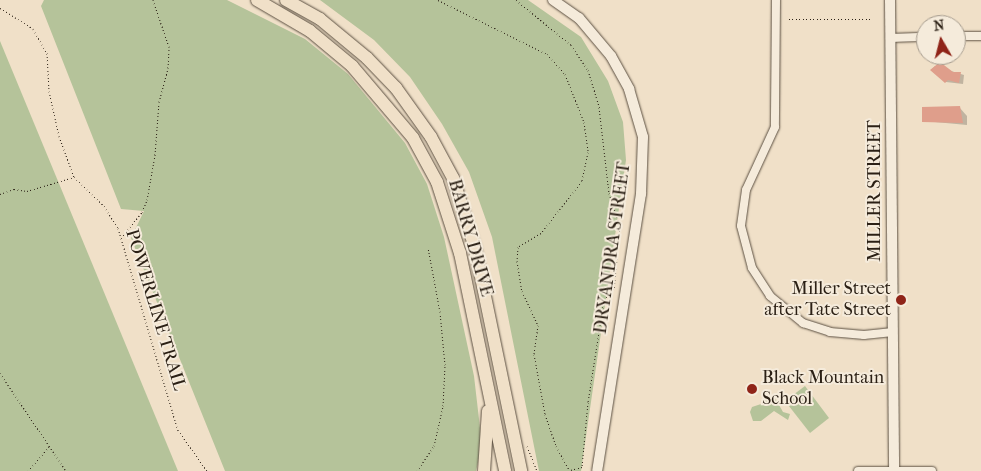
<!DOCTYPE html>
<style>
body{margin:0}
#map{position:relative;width:981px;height:471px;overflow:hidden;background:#f0e0c8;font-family:"IM FELL French Canon",serif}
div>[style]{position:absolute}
.green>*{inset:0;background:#b5c39a}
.shadow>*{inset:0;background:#0003}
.building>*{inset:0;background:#df9e8b}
.path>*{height:1px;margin-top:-0.5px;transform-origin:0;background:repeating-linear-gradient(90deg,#2b2015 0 1px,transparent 0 3.5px)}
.roads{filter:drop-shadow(0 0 1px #5c5042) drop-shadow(0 0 1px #5c5042)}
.minor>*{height:8px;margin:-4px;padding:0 4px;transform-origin:4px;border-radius:4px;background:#f5ebdb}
.tertiary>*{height:10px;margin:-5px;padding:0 5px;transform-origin:5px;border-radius:5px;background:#f5ebdb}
.primary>*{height:12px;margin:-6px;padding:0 6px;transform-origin:6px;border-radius:6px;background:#f0e0c8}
.dots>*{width:14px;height:14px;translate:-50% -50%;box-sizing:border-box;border:2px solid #f5ebdb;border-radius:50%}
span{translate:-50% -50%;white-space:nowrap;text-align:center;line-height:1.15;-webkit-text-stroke:4px #f5ebdb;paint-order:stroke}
.street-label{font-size:18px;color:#2b2015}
.poi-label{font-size:18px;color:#2b2015}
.right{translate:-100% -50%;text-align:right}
.left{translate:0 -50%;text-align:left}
.north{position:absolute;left:916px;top:15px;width:50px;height:50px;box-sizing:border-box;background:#f5ebdb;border:1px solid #a49a8c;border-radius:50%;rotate:352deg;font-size:14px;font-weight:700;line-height:20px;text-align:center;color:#2b2015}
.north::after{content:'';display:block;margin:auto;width:18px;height:22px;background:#8f2418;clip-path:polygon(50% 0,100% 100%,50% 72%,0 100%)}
</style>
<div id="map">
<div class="green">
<i style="clip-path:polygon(44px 0,227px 0,305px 39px,348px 74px,405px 143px,427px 184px,444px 237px,474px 376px,482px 445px,476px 471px,225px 471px,131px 238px,144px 211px,121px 209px,41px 6px)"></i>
<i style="clip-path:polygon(320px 0,528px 0,581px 37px,608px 81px,623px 122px,626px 160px,581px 471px,539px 471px,492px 237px,469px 172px,442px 124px,410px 77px,374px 40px)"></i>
<i style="clip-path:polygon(0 41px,178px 471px,0 471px)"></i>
<i style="clip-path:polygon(805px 386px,829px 418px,810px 433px,785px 401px)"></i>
<i style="clip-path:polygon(768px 396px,775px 398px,783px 412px,790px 414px,788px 420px,774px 411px,761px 421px,753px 421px,750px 412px,752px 407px,761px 404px)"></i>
</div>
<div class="shadow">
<i style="clip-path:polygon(935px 66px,964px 75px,963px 84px,946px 82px,931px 70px)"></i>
<i style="clip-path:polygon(959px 107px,967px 116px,967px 125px,924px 121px)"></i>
</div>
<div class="building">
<i style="clip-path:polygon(940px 62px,953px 72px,961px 72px,959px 83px,948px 80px,945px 83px,930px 70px)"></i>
<i style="clip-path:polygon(960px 106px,963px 123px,922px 122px,922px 107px)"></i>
</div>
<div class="path">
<i style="left:438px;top:0;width:122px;rotate:26.4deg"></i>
<i style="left:547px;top:54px;width:27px;rotate:48deg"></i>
<i style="left:565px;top:74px;width:52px;rotate:68.4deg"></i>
<i style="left:584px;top:122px;width:30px;rotate:82deg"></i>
<i style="left:588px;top:152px;width:30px;rotate:102deg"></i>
<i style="left:582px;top:181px;width:66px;rotate:128.3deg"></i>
<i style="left:541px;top:233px;width:27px;rotate:149deg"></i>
<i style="left:518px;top:247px;width:14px;rotate:94deg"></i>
<i style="left:517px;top:261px;width:30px;rotate:81deg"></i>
<i style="left:522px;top:291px;width:38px;rotate:65deg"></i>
<i style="left:538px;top:325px;width:29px;rotate:98deg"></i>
<i style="left:534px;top:354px;width:61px;rotate:79.6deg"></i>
<i style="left:545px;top:414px;width:34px;rotate:71deg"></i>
<i style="left:556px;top:446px;width:29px;rotate:61deg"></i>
<i style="left:516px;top:0;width:71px;rotate:39.3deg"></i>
<i style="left:571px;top:45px;width:30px;rotate:56deg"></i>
<i style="left:588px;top:70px;width:39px;rotate:73deg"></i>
<i style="left:599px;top:107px;width:87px;rotate:83.4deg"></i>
<i style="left:609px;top:193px;width:36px;rotate:72deg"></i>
<i style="left:620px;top:227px;width:62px;rotate:95.5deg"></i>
<i style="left:614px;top:289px;width:15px;rotate:132deg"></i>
<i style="left:604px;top:300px;width:103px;rotate:98.9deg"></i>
<i style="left:588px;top:402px;width:65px;rotate:95.3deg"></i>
<i style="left:582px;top:467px;width:12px;rotate:166deg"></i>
<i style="left:0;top:8px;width:39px;rotate:32deg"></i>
<i style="left:33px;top:29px;width:28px;rotate:60deg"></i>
<i style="left:47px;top:53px;width:38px;rotate:87deg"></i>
<i style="left:49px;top:91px;width:46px;rotate:77.5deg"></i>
<i style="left:59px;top:136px;width:44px;rotate:69.9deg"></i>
<i style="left:74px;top:177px;width:42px;rotate:44deg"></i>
<i style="left:104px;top:206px;width:26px;rotate:58deg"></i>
<i style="left:118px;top:228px;width:211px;rotate:73.5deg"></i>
<i style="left:178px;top:430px;width:50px;rotate:54.7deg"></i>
<i style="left:789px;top:19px;width:84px"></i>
<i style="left:0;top:194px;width:15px;rotate:-20deg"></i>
<i style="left:14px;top:189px;width:13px;rotate:9deg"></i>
<i style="left:27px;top:191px;width:49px;rotate:-16.6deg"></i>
<i style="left:121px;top:238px;width:33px;rotate:-51deg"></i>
<i style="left:142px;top:212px;width:13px;rotate:-67deg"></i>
<i style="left:147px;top:200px;width:46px;rotate:-79.9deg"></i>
<i style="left:155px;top:155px;width:53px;rotate:-85.7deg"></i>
<i style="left:159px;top:102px;width:35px;rotate:-75deg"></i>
<i style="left:168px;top:68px;width:21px;rotate:-87deg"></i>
<i style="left:169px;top:47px;width:50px;rotate:-108.8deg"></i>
<i style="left:0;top:373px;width:118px;rotate:56deg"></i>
<i style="left:527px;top:446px;width:27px;rotate:68deg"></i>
<i style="left:28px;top:471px;width:32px;rotate:-49deg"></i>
<i style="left:417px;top:471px;width:30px;rotate:-56deg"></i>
<i style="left:434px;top:446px;width:41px;rotate:-77.3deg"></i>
<i style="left:443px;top:406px;width:41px;rotate:-87.2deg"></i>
<i style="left:445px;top:365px;width:53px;rotate:-95.4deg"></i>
<i style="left:440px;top:312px;width:66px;rotate:-100.5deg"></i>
</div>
<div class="roads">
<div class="minor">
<i style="left:776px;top:0;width:127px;rotate:90.5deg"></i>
<i style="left:775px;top:127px;width:69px;rotate:114.7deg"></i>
<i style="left:746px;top:190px;width:36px;rotate:98deg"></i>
<i style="left:741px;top:226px;width:43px;rotate:75.3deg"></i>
<i style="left:752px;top:268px;width:33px;rotate:57deg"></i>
<i style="left:770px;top:296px;width:43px;rotate:39.3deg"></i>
<i style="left:803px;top:323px;width:28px;rotate:18deg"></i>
<i style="left:830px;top:332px;width:34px;rotate:5deg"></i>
<i style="left:864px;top:335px;width:29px;rotate:-6deg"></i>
<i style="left:956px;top:36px;width:25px"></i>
<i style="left:890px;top:38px;width:36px;rotate:-2deg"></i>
<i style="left:858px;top:471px;width:74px"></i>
</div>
<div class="tertiary">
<i style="left:553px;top:0;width:32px;rotate:35deg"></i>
<i style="left:579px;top:18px;width:50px;rotate:49.9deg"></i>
<i style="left:611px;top:56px;width:38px;rotate:61deg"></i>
<i style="left:629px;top:89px;width:50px;rotate:73.7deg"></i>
<i style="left:643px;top:137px;width:57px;rotate:92deg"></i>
<i style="left:641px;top:194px;width:280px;rotate:99deg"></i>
<i style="left:890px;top:0;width:471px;rotate:89.5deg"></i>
</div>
<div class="primary">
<i style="left:257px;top:0;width:61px;rotate:30.3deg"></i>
<i style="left:310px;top:31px;width:55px;rotate:39.8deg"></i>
<i style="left:352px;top:66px;width:94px;rotate:49.7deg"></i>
<i style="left:413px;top:138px;width:50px;rotate:61.4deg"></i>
<i style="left:437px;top:182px;width:75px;rotate:72.1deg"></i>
<i style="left:460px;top:253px;width:223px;rotate:78.3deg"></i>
<i style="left:286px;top:0;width:39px;rotate:29deg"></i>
<i style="left:320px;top:19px;width:61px;rotate:39.7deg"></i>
<i style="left:367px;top:58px;width:42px;rotate:46deg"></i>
<i style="left:396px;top:88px;width:60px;rotate:54.5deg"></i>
<i style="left:431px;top:137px;width:47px;rotate:61.8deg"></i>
<i style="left:453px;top:178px;width:73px;rotate:72.6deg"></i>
<i style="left:475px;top:248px;width:228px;rotate:78.3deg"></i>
<i style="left:484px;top:471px;width:60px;rotate:-86.2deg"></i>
</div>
</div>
<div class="dots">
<i style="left:901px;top:300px;background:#8f2418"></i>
<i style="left:752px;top:389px;background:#8f2418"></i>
</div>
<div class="street-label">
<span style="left:875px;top:191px;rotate:-90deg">MILLER STREET</span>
<span style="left:470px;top:238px;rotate:74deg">BARRY DRIVE</span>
<span style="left:613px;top:248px;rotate:-82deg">DRYANDRA STREET</span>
<span style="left:155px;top:310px;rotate:73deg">POWERLINE TRAIL</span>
</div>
<div class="poi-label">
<span class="right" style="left:891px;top:300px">Miller Street<br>after Tate Street</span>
<span class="left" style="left:762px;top:389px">Black Mountain<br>School</span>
</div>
<div class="north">N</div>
</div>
